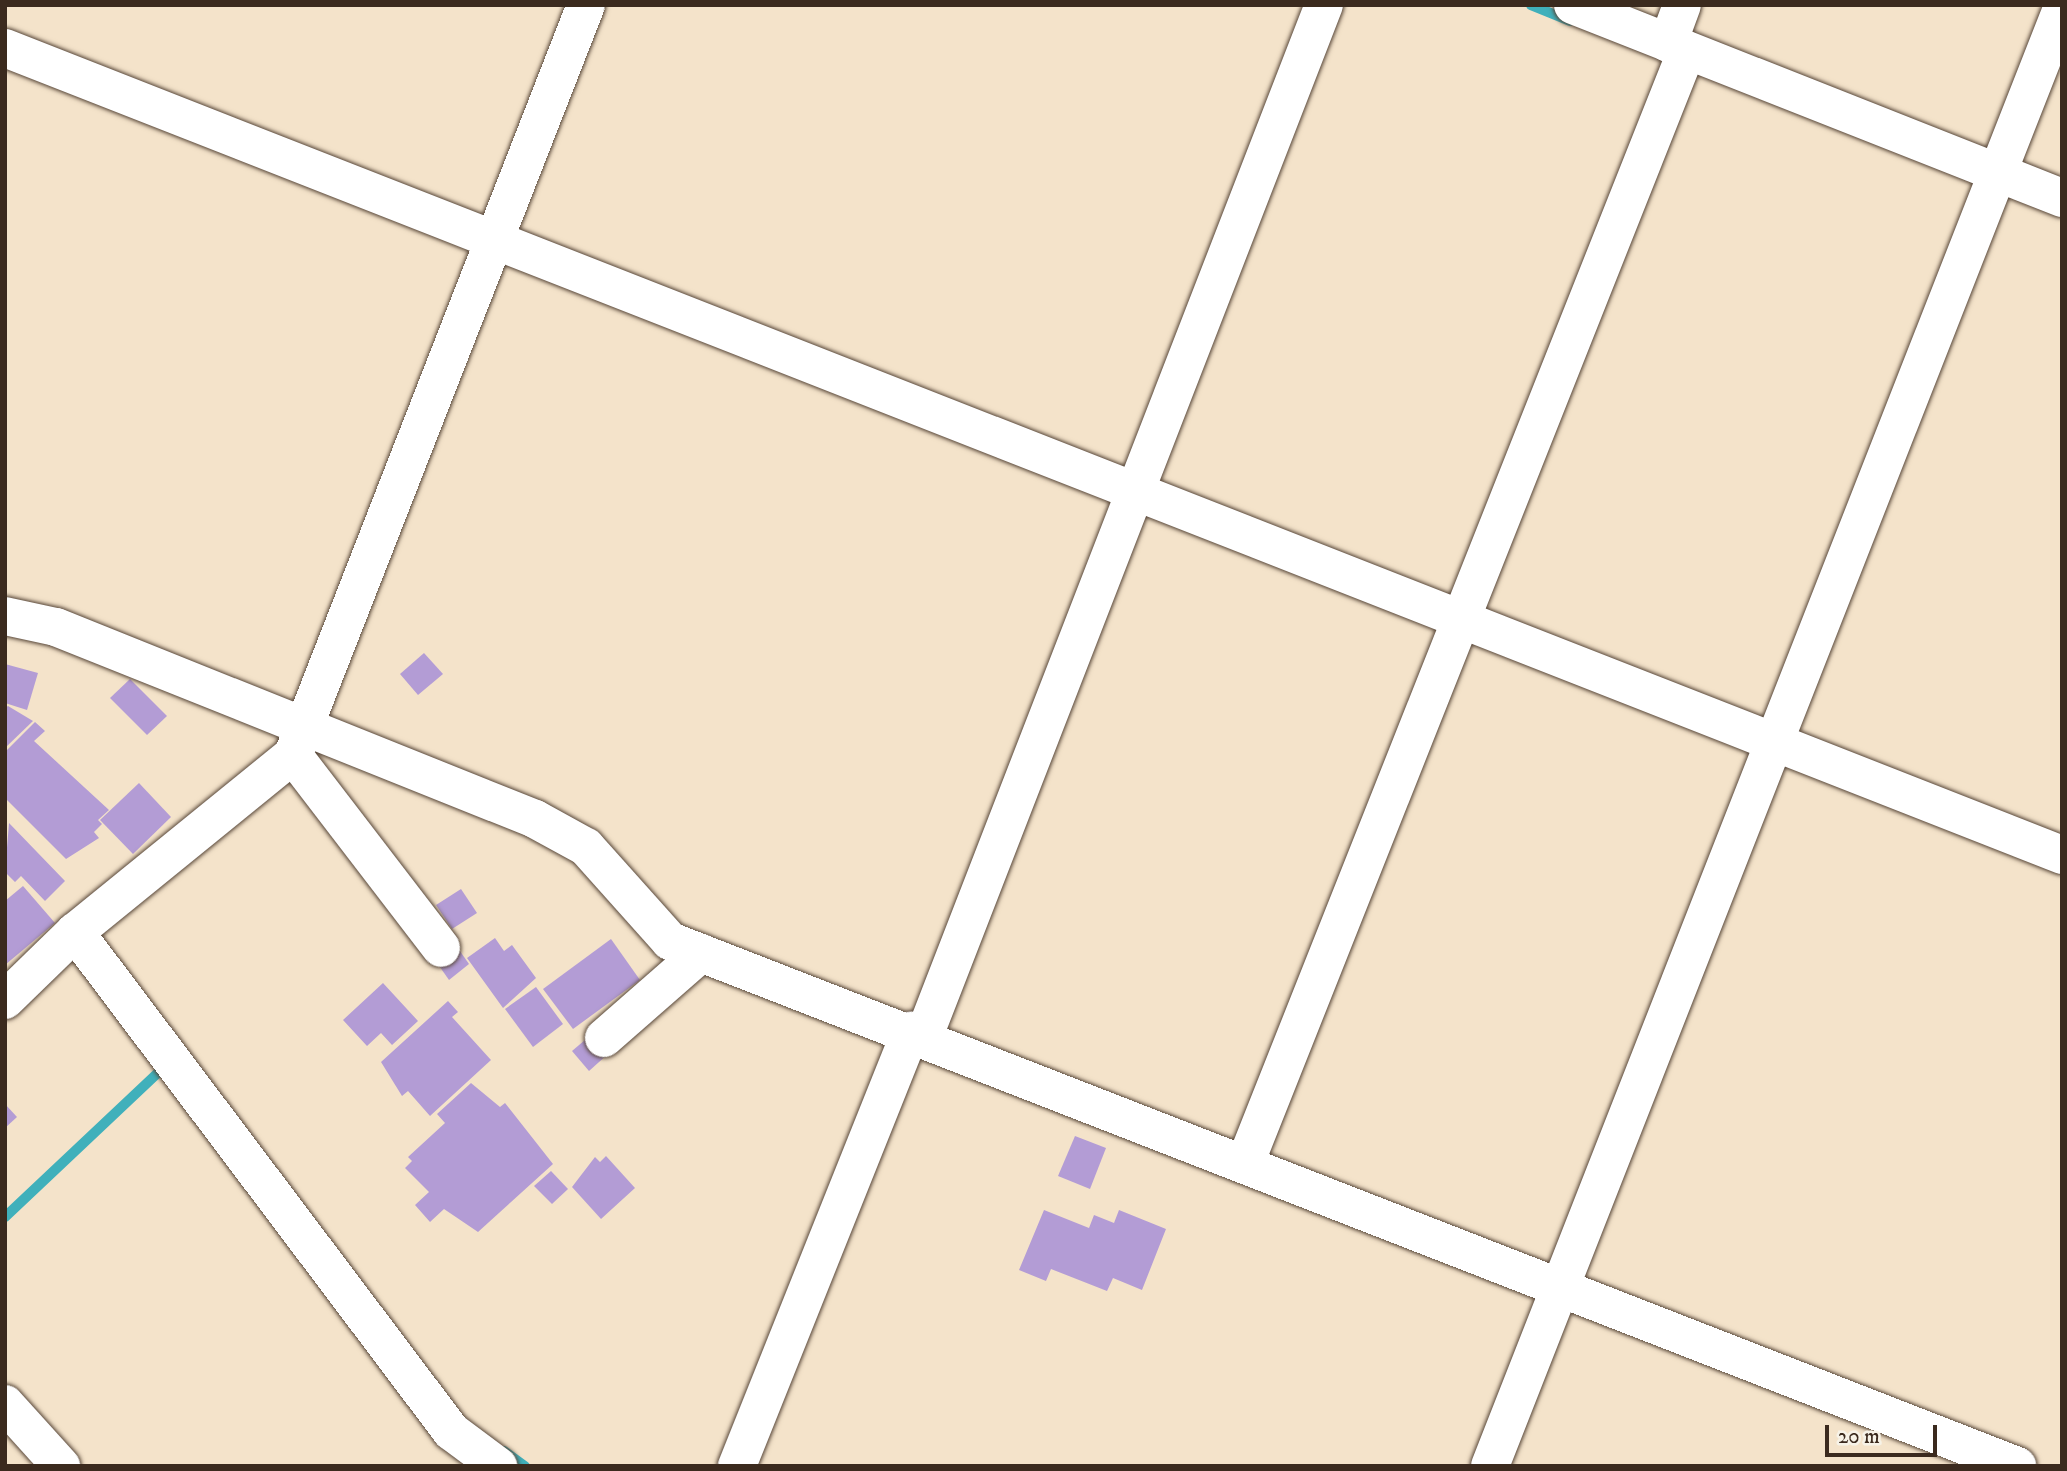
<!DOCTYPE html>
<style>
body{margin:0}
#map{position:relative;width:2067px;height:1471px;overflow:hidden;background:#f4e3ca;font-family:"IM FELL DW Pica",serif}
div>[style]{position:absolute}
.stream>*{height:10px;margin:-5px;padding:0 5px;transform-origin:5px;border-radius:5px;background:#40b0bb}
.building>*{inset:0;background:#b39cd5}
.roads{filter:drop-shadow(0 0 2px #574638) drop-shadow(0 0 2px #574638)}
.minor>*{height:38px;margin:-19px;padding:0 19px;transform-origin:19px;border-radius:19px;background:#fff}
span{translate:-50% -50%;white-space:nowrap;text-align:center;line-height:1.15;-webkit-text-stroke:5px #f7f3e8;paint-order:stroke}
.frame{position:absolute;inset:0;border:7px solid #3b2a1e;pointer-events:none}
.scale{position:absolute;left:1825px;top:1425px;width:112px;height:32px;box-sizing:border-box;border:4px solid #3b2a1e;border-top:0;padding-left:9px;font-size:21px;line-height:24px;white-space:nowrap;color:#3b2a1e;-webkit-text-stroke:5px #f7f3e8;paint-order:stroke}
</style>
<div id="map">
<div class="stream">
<i style="left:1531px;top:5px;width:42px;rotate:22.3deg"></i>
<i style="left:5px;top:1217px;width:214px;rotate:-43.3deg"></i>
<i style="left:504px;top:1451px;width:26px;rotate:36deg"></i>
</div>
<div class="building">
<i style="clip-path:polygon(424px 653px,443px 674px,418px 695px,400px 674px)"></i>
<i style="clip-path:polygon(5px 664px,38px 673px,27px 710px,5px 703px)"></i>
<i style="clip-path:polygon(130px 679px,167px 716px,147px 735px,110px 698px)"></i>
<i style="clip-path:polygon(8px 706px,33px 721px,5px 748px,5px 708px)"></i>
<i style="clip-path:polygon(35px 722px,45px 731px,34px 741px,109px 810px,98px 820px,102px 824px,94px 832px,99px 838px,66px 859px,5px 798px,5px 752px)"></i>
<i style="clip-path:polygon(139px 783px,171px 817px,133px 854px,100px 820px)"></i>
<i style="clip-path:polygon(9px 823px,65px 881px,45px 901px,21px 876px,15px 882px,5px 872px)"></i>
<i style="clip-path:polygon(23px 886px,55px 923px,5px 965px,5px 901px)"></i>
<i style="clip-path:polygon(461px 889px,477px 913px,452px 929px,436px 905px)"></i>
<i style="clip-path:polygon(495px 938px,504px 951px,512px 945px,536px 978px,503px 1008px,467px 958px)"></i>
<i style="clip-path:polygon(611px 939px,640px 980px,573px 1029px,543px 989px)"></i>
<i style="clip-path:polygon(455px 944px,469px 964px,449px 980px,435px 960px)"></i>
<i style="clip-path:polygon(383px 983px,418px 1021px,392px 1045px,381px 1033px,367px 1046px,343px 1020px)"></i>
<i style="clip-path:polygon(536px 987px,563px 1024px,533px 1047px,505px 1009px)"></i>
<i style="clip-path:polygon(448px 1001px,458px 1012px,452px 1017px,491px 1060px,430px 1116px,408px 1091px,402px 1096px,381px 1062px)"></i>
<i style="clip-path:polygon(592px 1034px,608px 1054px,589px 1071px,572px 1051px)"></i>
<i style="clip-path:polygon(471px 1083px,500px 1107px,505px 1103px,553px 1164px,478px 1232px,444px 1209px,430px 1222px,415px 1205px,429px 1192px,405px 1168px,412px 1161px,408px 1157px,445px 1123px,437px 1114px)"></i>
<i style="clip-path:polygon(5px 1104px,17px 1117px,5px 1128px)"></i>
<i style="clip-path:polygon(1075px 1136px,1106px 1148px,1090px 1189px,1058px 1176px)"></i>
<i style="clip-path:polygon(606px 1156px,635px 1188px,601px 1219px,572px 1187px,595px 1157px,600px 1162px)"></i>
<i style="clip-path:polygon(551px 1171px,568px 1189px,552px 1204px,534px 1186px)"></i>
<i style="clip-path:polygon(1044px 1210px,1089px 1228px,1094px 1215px,1114px 1223px,1119px 1210px,1166px 1229px,1142px 1290px,1113px 1278px,1107px 1291px,1051px 1269px,1046px 1281px,1019px 1270px)"></i>
</div>
<div class="roads">
<div class="minor">
<i style="left:1573px;top:5px;width:526px;rotate:21.54deg"></i>
<i style="left:1668px;top:43px;width:40px;rotate:-69.8deg"></i>
<i style="left:5px;top:48px;width:2210px;rotate:21.42deg"></i>
<i style="left:5px;top:616px;width:52px;rotate:12.2deg"></i>
<i style="left:56px;top:627px;width:516px;rotate:21.84deg"></i>
<i style="left:535px;top:819px;width:58px;rotate:28.8deg"></i>
<i style="left:586px;top:847px;width:126px;rotate:48.2deg"></i>
<i style="left:670px;top:941px;width:1446px;rotate:21.29deg"></i>
<i style="left:293px;top:755px;width:243px;rotate:52.5deg"></i>
<i style="left:75px;top:932px;width:625px;rotate:53deg"></i>
<i style="left:451px;top:1431px;width:59px;rotate:36.7deg"></i>
<i style="left:5px;top:1000px;width:98px;rotate:-44.2deg"></i>
<i style="left:75px;top:932px;width:281px;rotate:-39.1deg"></i>
<i style="left:293px;top:755px;width:805px;rotate:-68.66deg"></i>
<i style="left:924px;top:1036px;width:1106px;rotate:-68.8deg"></i>
<i style="left:604px;top:1038px;width:129px;rotate:-41.2deg"></i>
<i style="left:1246px;top:1161px;width:1195px;rotate:-68.35deg"></i>
<i style="left:5px;top:1404px;width:84px;rotate:47.9deg"></i>
<i style="left:737px;top:1466px;width:469px;rotate:-68.2deg"></i>
<i style="left:1490px;top:1466px;width:1565px;rotate:-68.57deg"></i>
</div>
</div>
<div class="frame"></div>
<div class="scale">20 m</div>
</div>
